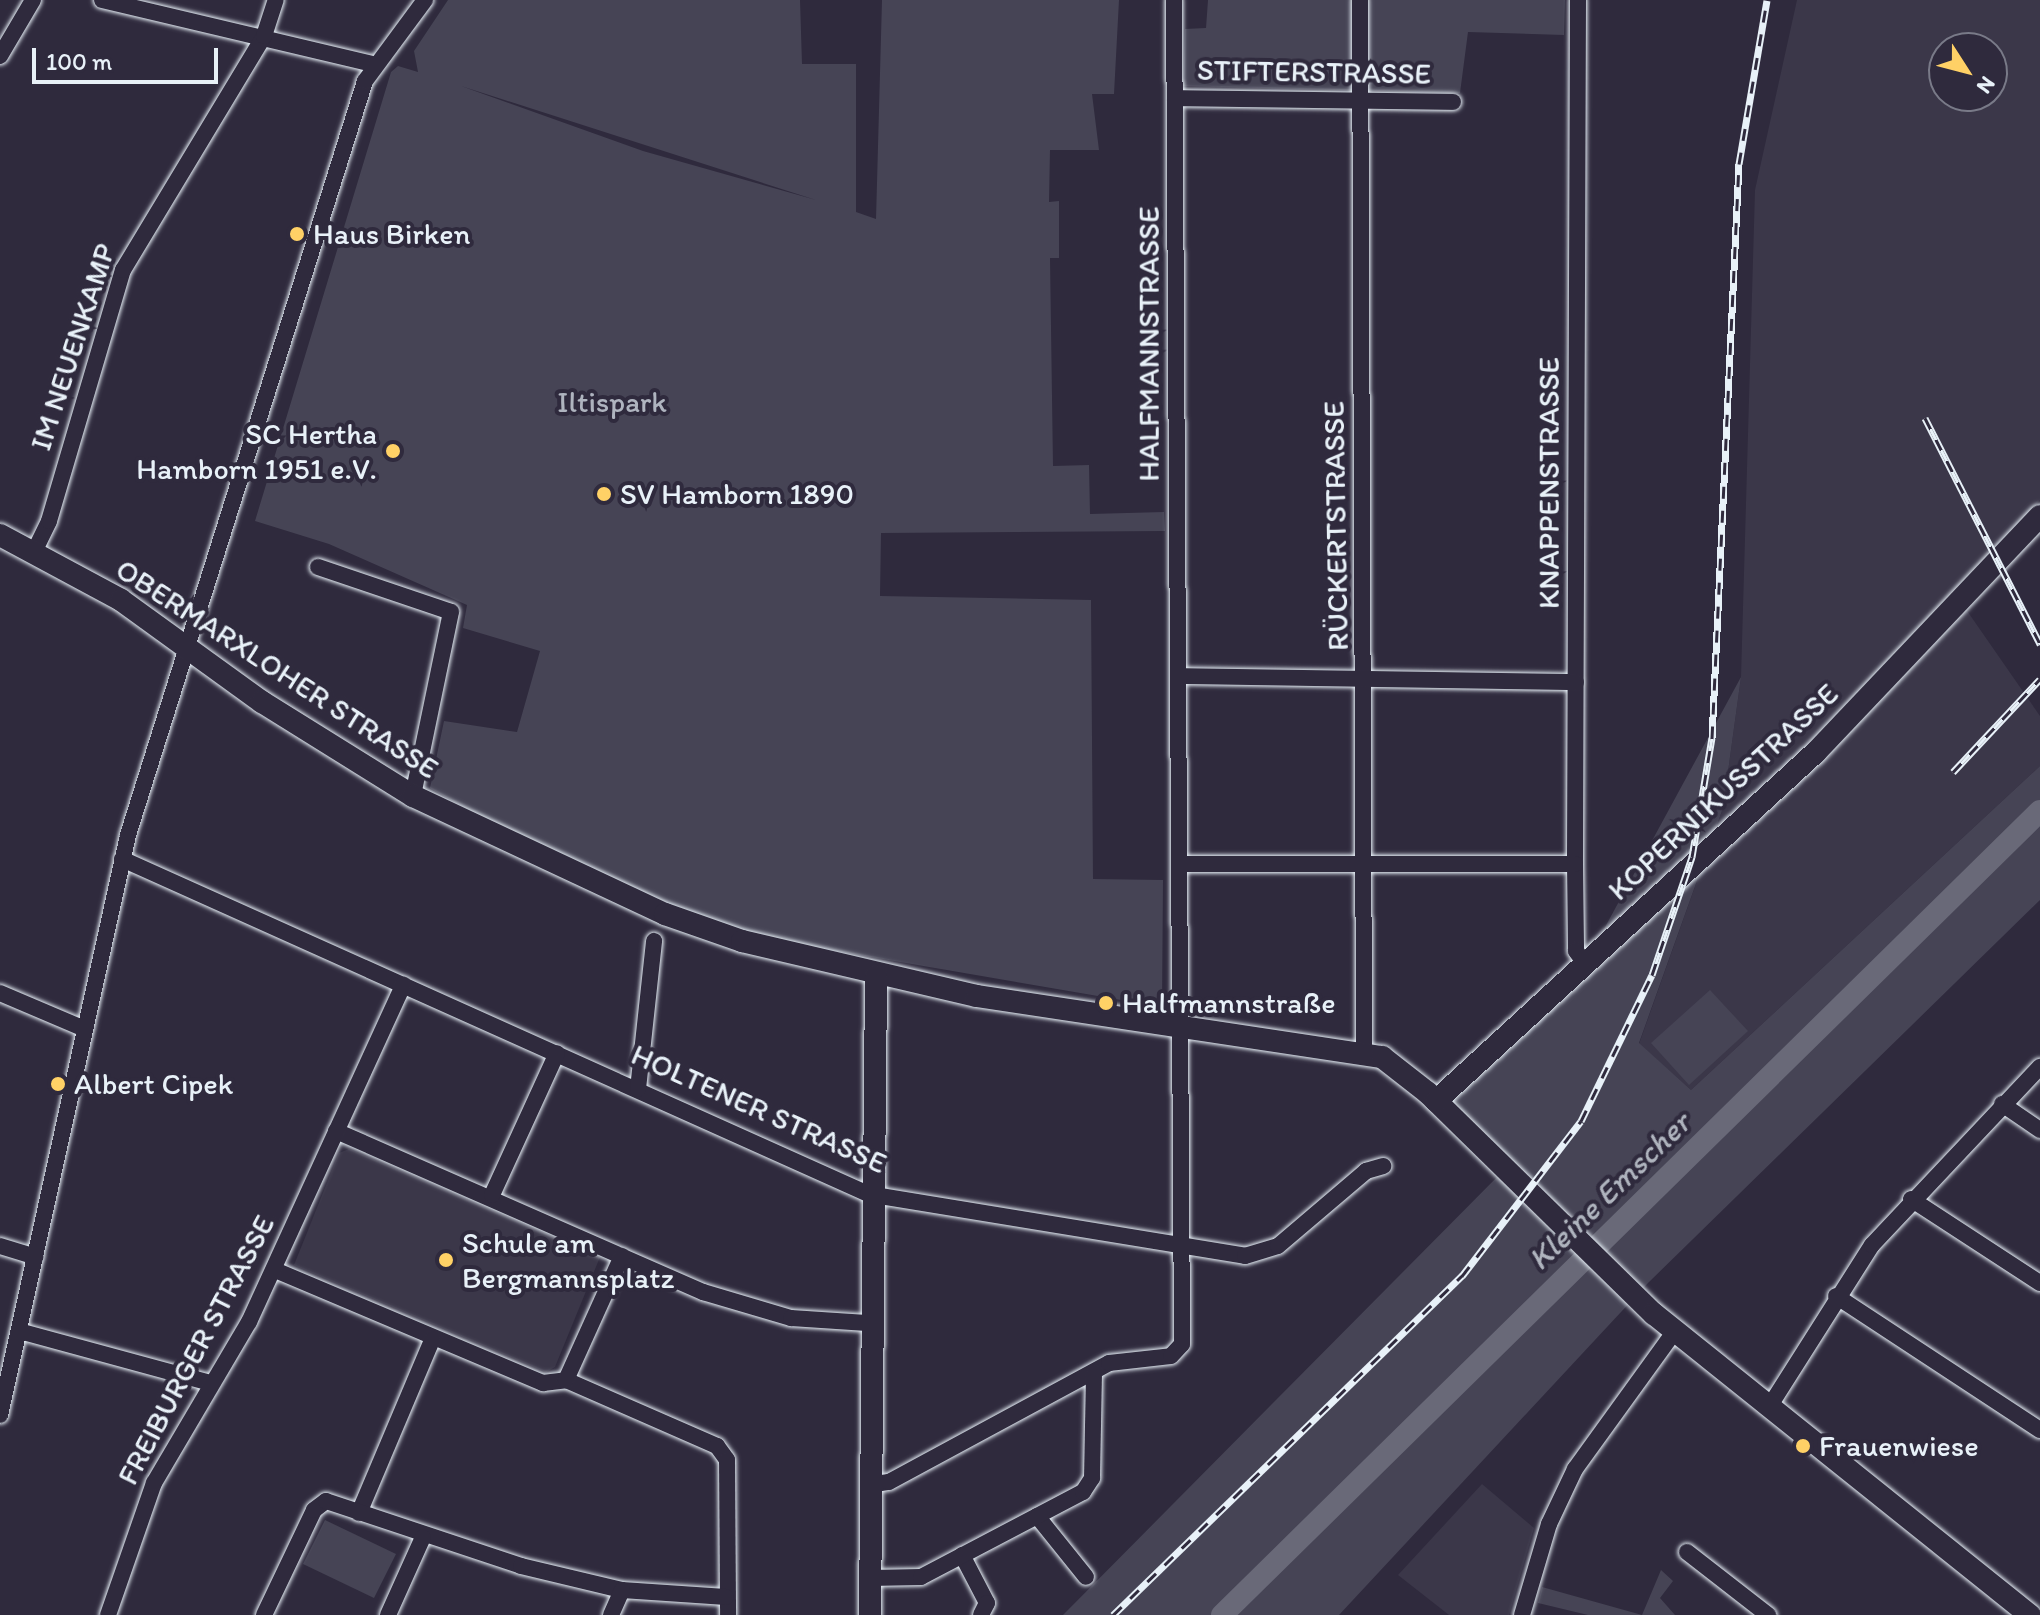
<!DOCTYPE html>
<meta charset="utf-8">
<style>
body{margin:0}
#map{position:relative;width:2040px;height:1615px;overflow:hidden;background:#2f2a3d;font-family:Itim,sans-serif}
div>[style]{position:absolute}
.built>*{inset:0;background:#3b3749}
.green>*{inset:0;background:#464455}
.river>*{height:22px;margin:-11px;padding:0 11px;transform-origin:11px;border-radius:11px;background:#696978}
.roads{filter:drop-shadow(0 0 2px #e8f1f8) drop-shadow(0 0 2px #e8f1f8)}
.street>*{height:16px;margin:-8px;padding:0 8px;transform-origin:8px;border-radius:8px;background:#2f2a3d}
.secondary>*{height:22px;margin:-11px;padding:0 11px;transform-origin:11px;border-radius:11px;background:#2f2a3d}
.rail>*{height:7px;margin-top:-3.5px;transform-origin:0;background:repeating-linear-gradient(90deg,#2f2a3d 0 12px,#e8f1f8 0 24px);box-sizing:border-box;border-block:2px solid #e8f1f8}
.dots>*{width:22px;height:22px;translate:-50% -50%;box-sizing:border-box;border:4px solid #2f2a3d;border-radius:50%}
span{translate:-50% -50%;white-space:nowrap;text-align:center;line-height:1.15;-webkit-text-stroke:8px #2f2a3d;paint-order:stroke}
.street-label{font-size:30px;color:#e8f1f8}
.poi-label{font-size:30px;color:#e8f1f8}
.left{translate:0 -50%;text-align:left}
.right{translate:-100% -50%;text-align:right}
.park-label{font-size:30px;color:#afb4bf}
.water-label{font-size:32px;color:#afb4be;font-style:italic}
.north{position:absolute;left:1928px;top:32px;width:80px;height:80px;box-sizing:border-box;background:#2f2a3d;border:2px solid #797a88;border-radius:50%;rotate:126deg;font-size:22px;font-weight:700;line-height:32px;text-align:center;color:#e8f1f8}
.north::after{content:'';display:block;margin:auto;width:28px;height:36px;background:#ffd166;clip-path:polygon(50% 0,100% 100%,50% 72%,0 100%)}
.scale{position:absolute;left:32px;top:48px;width:186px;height:36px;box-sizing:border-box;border:4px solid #e8f1f8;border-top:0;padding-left:10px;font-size:24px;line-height:28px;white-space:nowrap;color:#e8f1f8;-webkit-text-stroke:6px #2f2a3d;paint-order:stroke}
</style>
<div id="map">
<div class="built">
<i style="clip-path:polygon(evenodd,1797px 0,2040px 0,2040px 500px,1954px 592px,2040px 716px,2040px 766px,1691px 1090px,1639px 1044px,1723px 808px,1741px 677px,1755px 190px,1797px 0,1944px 48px,1992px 48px,1992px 96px,1944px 96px,1944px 48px)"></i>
<i style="clip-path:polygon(349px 1149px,600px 1257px,555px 1367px,546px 1372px,294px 1265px,339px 1153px)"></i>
<i style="clip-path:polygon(1482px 1484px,1534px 1528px,1509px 1615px,1449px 1615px,1398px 1575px)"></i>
</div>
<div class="green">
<i style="clip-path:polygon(evenodd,448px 0,800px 0,802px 64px,856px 64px,856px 212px,876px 219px,882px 0,1119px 0,1114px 94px,1092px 94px,1099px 150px,1050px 150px,1049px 202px,1059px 201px,1059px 258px,1050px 258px,1053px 466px,1089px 465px,1090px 514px,1164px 512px,1165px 531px,881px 533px,880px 596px,1091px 600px,1093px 879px,1163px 880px,1162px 1007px,778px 941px,673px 908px,536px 848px,430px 788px,444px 721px,517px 732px,540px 651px,463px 628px,467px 605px,329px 544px,255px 521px,391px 72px,398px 66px,418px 72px,414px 51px,448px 0,461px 86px,816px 200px,643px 151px,461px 86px)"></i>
<i style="clip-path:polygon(1208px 0,1565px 0,1564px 35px,1468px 32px,1460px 93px,1183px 86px,1185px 29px,1206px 28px)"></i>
<i style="clip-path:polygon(1741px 677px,1723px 808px,1639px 1043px,1691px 1090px,2040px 766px,2040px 900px,1648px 1283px,1339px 1615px,1063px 1615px,1504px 1170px,1436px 1101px,1585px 964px)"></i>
<i style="clip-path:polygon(1710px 990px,1748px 1031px,1689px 1085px,1651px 1043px)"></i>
<i style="clip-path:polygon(325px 1520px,396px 1554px,374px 1598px,303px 1564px)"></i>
<i style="clip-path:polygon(1661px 1570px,1673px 1581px,1660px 1598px,1675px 1615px,1588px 1615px,1538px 1603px,1542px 1587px,1642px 1615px)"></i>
</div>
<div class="river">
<i style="left:1222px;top:1615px;width:1147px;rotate:-44.51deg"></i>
</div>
<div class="roads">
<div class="street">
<i style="left:102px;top:0;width:277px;rotate:13.3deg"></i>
<i style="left:1360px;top:0;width:1051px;rotate:89.78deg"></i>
<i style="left:1578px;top:0;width:864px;rotate:90.2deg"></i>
<i style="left:1575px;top:864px;width:87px;rotate:89.3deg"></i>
<i style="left:1576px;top:951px;width:16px;rotate:55deg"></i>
<i style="left:0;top:56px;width:65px;rotate:-59.5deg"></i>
<i style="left:1175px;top:98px;width:278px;rotate:0.8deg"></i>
<i style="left:34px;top:552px;width:34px;rotate:-64deg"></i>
<i style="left:49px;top:521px;width:262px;rotate:-73.6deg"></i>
<i style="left:123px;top:270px;width:273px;rotate:-58.9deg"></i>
<i style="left:264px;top:36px;width:38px;rotate:-72deg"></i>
<i style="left:318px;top:567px;width:140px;rotate:18.7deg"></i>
<i style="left:451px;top:612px;width:188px;rotate:101.7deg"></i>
<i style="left:1179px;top:676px;width:397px;rotate:0.9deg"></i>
<i style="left:122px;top:859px;width:818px;rotate:24.18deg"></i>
<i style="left:868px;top:1194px;width:382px;rotate:9.3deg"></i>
<i style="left:1245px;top:1256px;width:34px;rotate:-17deg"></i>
<i style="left:1278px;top:1246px;width:116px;rotate:-40.4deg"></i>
<i style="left:1366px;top:1171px;width:18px;rotate:-16deg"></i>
<i style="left:1179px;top:864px;width:396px"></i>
<i style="left:0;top:993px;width:92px;rotate:23deg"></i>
<i style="left:638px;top:1089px;width:149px;rotate:-83.8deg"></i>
<i style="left:2002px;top:1104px;width:46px;rotate:34.4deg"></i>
<i style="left:336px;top:1131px;width:401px;rotate:23.7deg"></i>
<i style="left:703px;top:1292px;width:92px;rotate:16.5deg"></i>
<i style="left:791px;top:1318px;width:76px;rotate:3.8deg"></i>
<i style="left:492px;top:1195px;width:156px;rotate:-65.4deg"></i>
<i style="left:1911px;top:1199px;width:154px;rotate:33.1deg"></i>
<i style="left:0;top:1246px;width:37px;rotate:17deg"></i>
<i style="left:275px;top:1270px;width:291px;rotate:22.9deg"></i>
<i style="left:543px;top:1383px;width:23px;rotate:-7deg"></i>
<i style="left:566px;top:1380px;width:165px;rotate:23.6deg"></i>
<i style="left:717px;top:1446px;width:17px;rotate:54deg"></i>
<i style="left:727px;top:1460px;width:155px;rotate:89.6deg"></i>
<i style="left:1836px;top:1296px;width:244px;rotate:33.3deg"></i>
<i style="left:19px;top:1331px;width:198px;rotate:15.2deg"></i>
<i style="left:566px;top:1380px;width:136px;rotate:-65.7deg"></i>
<i style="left:1771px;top:1404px;width:188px;rotate:-57.6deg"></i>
<i style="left:1872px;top:1245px;width:245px;rotate:-46.7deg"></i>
<i style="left:0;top:1415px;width:594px;rotate:-77.55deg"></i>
<i style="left:128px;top:835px;width:790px;rotate:-72.55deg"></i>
<i style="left:365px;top:81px;width:101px;rotate:-53.5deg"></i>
<i style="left:869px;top:1485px;width:20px;rotate:-9deg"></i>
<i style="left:889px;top:1482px;width:250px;rotate:-28.4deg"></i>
<i style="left:1109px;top:1363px;width:62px;rotate:-6.4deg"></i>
<i style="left:1171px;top:1356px;width:16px;rotate:-47deg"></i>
<i style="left:1182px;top:1344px;width:1344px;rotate:-90.34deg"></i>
<i style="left:359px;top:1513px;width:190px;rotate:-67.1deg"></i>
<i style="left:1037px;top:1516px;width:78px;rotate:51.2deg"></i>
<i style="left:1687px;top:1552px;width:103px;rotate:37.9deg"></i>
<i style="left:962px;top:1555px;width:54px;rotate:62.5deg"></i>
<i style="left:987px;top:1603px;width:13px;rotate:117deg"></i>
<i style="left:870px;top:1578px;width:51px;rotate:-1.1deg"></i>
<i style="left:921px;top:1577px;width:183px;rotate:-27.7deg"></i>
<i style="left:1083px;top:1492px;width:17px;rotate:-57deg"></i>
<i style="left:1092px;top:1478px;width:106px;rotate:-88.9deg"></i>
<i style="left:108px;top:1615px;width:140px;rotate:-70.8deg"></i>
<i style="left:154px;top:1483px;width:187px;rotate:-59.5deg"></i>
<i style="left:249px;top:1322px;width:371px;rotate:-65.4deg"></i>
<i style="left:264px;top:1615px;width:116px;rotate:-64.5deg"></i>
<i style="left:314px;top:1510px;width:15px;rotate:-37deg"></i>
<i style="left:326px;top:1501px;width:206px;rotate:18.4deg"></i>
<i style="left:521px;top:1566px;width:104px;rotate:13.4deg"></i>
<i style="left:622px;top:1590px;width:104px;rotate:3.9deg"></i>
<i style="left:388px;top:1615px;width:85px;rotate:-65.8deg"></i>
<i style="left:611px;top:1615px;width:27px;rotate:-66deg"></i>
<i style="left:1522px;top:1615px;width:95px;rotate:-73.5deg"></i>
<i style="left:1549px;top:1524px;width:61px;rotate:-64.7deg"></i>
<i style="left:1575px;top:1469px;width:170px;rotate:-54.1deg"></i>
</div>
<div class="secondary">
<i style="left:0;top:535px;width:137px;rotate:28.2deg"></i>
<i style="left:121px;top:600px;width:174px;rotate:35.9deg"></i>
<i style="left:262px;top:702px;width:178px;rotate:31.9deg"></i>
<i style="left:413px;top:796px;width:278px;rotate:25.1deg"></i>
<i style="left:665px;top:914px;width:82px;rotate:19.3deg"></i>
<i style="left:742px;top:941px;width:241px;rotate:13.2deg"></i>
<i style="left:977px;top:996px;width:410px;rotate:8.6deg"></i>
<i style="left:1382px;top:1057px;width:58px;rotate:38deg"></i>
<i style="left:1428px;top:1093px;width:316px;rotate:44.4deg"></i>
<i style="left:1654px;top:1314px;width:482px;rotate:38.7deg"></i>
<i style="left:1436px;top:1101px;width:516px;rotate:-42.57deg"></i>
<i style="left:1816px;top:752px;width:325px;rotate:-46.5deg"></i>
<i style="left:870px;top:1615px;width:639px;rotate:-89.46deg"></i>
</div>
</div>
<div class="rail">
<i style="left:1925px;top:418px;width:254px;rotate:63deg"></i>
<i style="left:1953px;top:772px;width:127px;rotate:-46.9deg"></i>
<i style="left:1113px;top:1615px;width:487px;rotate:-44.2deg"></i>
<i style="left:1462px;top:1276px;width:195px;rotate:-52.5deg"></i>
<i style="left:1581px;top:1121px;width:162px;rotate:-64.1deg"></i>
<i style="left:1652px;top:975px;width:125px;rotate:-71.3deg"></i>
<i style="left:1692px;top:857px;width:121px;rotate:-80.5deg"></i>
<i style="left:1712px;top:738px;width:575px;rotate:-87.31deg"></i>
<i style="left:1739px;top:164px;width:166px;rotate:-80.3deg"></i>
</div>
<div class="dots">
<i style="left:297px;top:234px;background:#ffd166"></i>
<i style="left:393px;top:451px;background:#ffd166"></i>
<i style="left:604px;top:494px;background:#ffd166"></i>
<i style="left:1106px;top:1003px;background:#ffd166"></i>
<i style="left:58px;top:1084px;background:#ffd166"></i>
<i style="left:446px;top:1260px;background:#ffd166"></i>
<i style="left:1803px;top:1446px;background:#ffd166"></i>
</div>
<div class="street-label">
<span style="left:1314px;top:72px;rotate:1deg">STIFTERSTRASSE</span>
<span style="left:1149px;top:344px;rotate:-90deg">HALFMANNSTRASSE</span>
<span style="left:73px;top:347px;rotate:-72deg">IM NEUENKAMP</span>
<span style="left:1549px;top:483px;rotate:-90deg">KNAPPENSTRASSE</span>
<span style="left:1336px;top:526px;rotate:-91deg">RÜCKERTSTRASSE</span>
<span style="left:277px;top:669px;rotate:33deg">OBERMARXLOHER STRASSE</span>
<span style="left:1723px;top:792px;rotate:-43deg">KOPERNIKUSSTRASSE</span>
<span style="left:759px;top:1109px;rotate:24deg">HOLTENER STRASSE</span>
<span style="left:196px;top:1350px;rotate:-62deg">FREIBURGER STRASSE</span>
</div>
<div class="poi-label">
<span class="left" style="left:313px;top:234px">Haus Birken</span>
<span class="right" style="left:377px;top:451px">SC Hertha<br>Hamborn 1951 e.V.</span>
<span class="left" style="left:620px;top:494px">SV Hamborn 1890</span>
<span class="left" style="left:1122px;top:1003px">Halfmannstraße</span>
<span class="left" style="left:74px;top:1084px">Albert Cipek</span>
<span class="left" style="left:462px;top:1260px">Schule am<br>Bergmannsplatz</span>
<span class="left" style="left:1819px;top:1446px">Frauenwiese</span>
</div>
<div class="park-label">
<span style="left:612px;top:402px">Iltispark</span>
</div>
<div class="water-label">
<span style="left:1609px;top:1191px;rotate:-44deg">Kleine Emscher</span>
</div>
<div class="north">N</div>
<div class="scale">100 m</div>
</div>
